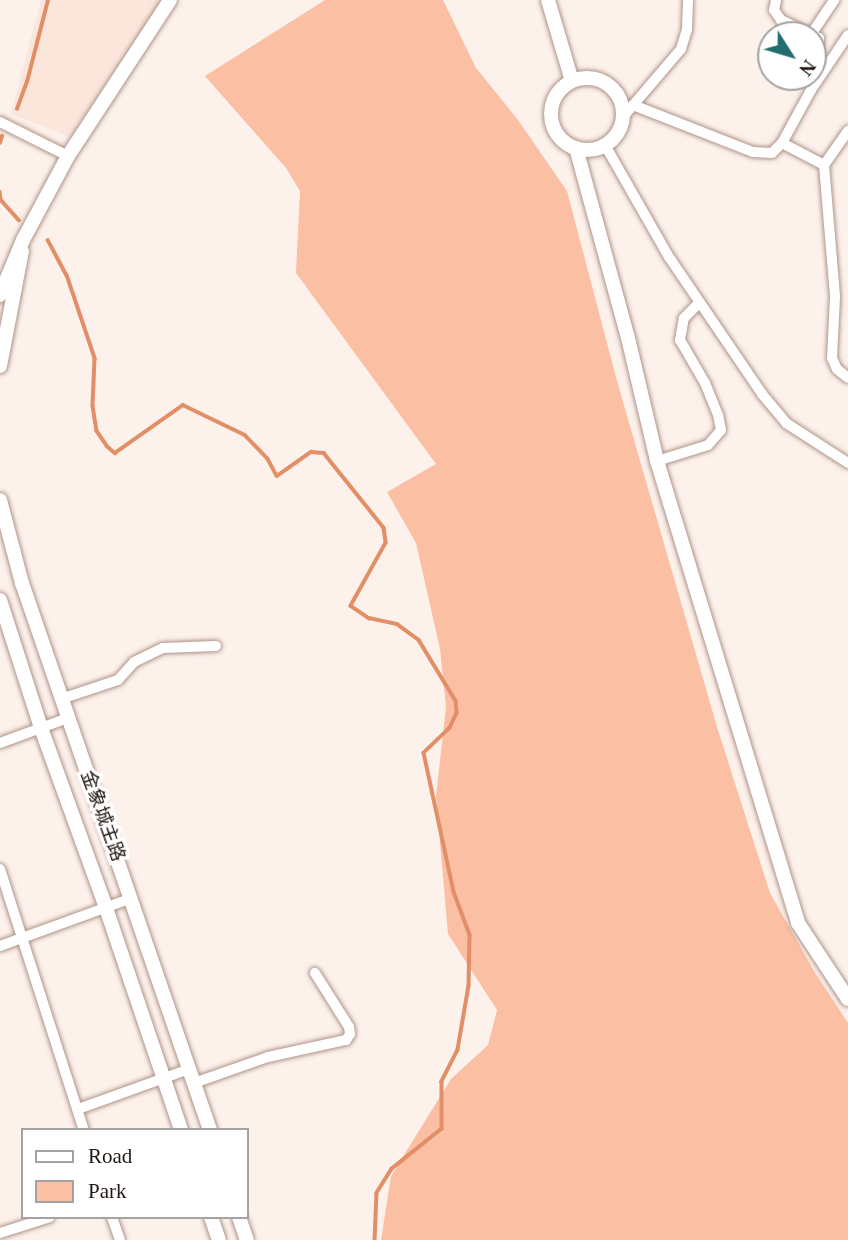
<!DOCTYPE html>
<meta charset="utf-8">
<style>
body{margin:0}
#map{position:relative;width:848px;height:1240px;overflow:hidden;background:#fdf1ec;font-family:"Times New Roman","Noto Sans SC",serif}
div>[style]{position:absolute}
.built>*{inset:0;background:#fbe6db}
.green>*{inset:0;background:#fbbfa3}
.stream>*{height:3.5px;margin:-1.75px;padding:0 1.75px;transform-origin:1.75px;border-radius:1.75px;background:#e28f67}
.roads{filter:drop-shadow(0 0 2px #ae9488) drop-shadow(0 0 2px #ae9488)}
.minor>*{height:10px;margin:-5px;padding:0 5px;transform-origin:5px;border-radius:5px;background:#fff}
.major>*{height:14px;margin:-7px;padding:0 7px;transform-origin:7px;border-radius:7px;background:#fff}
.major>.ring{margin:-7px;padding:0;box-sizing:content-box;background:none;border:14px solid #fff;border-radius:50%}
span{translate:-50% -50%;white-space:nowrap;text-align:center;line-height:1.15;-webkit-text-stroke:7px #fff;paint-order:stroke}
.street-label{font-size:19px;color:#211713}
.legend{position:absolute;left:21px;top:1128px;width:228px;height:91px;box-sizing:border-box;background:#fff;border:2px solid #a6a2a1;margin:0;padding:9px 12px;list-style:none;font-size:21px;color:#211713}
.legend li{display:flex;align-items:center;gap:14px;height:35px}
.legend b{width:35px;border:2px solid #a6a2a1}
.north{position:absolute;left:757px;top:21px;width:70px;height:70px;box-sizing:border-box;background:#fff;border:2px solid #a6a2a1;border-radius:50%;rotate:127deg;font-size:19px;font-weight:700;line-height:28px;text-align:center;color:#211713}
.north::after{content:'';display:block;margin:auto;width:24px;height:32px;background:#216d70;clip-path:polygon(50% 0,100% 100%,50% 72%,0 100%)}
</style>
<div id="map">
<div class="built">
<i style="clip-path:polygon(41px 0,163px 0,70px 137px,11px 114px)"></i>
</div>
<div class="green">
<i style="clip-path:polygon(325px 0,443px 0,476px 68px,518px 120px,567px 191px,617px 381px,717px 727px,770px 893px,814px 971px,848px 1023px,848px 1240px,381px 1240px,391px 1176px,451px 1079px,488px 1045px,497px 1010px,448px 934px,436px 796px,446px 707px,440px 649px,416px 543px,387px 492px,436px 464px,296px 273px,300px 191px,286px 168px,205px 76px)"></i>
</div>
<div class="stream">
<i style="left:17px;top:109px;width:29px;rotate:-70deg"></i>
<i style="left:27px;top:82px;width:85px;rotate:-75.6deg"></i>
<i style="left:0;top:143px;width:7px;rotate:-74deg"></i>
<i style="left:0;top:192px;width:8px;rotate:83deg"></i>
<i style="left:1px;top:200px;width:27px;rotate:48deg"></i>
<i style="left:48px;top:240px;width:40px;rotate:62deg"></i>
<i style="left:67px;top:275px;width:88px;rotate:71.4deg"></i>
<i style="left:95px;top:358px;width:48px;rotate:92.4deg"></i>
<i style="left:93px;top:406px;width:25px;rotate:81deg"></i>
<i style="left:97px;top:431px;width:18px;rotate:56deg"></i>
<i style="left:107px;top:446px;width:11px;rotate:41deg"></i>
<i style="left:115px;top:453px;width:83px;rotate:-35.2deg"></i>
<i style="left:183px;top:405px;width:69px;rotate:25.8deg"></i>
<i style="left:245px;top:435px;width:33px;rotate:46deg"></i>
<i style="left:268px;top:459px;width:19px;rotate:62deg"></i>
<i style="left:277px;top:476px;width:42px;rotate:-35.2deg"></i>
<i style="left:311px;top:452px;width:13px;rotate:4deg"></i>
<i style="left:324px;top:453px;width:96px;rotate:51.3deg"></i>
<i style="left:384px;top:528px;width:15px;rotate:82deg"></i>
<i style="left:386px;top:543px;width:72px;rotate:119.1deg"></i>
<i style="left:351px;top:606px;width:22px;rotate:34deg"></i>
<i style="left:369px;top:618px;width:29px;rotate:12deg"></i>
<i style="left:397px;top:624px;width:27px;rotate:36deg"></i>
<i style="left:419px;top:640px;width:71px;rotate:58.8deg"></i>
<i style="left:456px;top:701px;width:12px;rotate:85deg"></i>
<i style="left:457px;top:713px;width:17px;rotate:115deg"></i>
<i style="left:450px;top:728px;width:36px;rotate:136deg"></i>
<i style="left:424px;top:753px;width:142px;rotate:77.8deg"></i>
<i style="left:454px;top:892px;width:46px;rotate:69.6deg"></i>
<i style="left:470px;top:935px;width:51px;rotate:91.1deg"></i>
<i style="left:469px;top:986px;width:65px;rotate:99.8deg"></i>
<i style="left:458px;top:1050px;width:36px;rotate:117deg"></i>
<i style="left:442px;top:1082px;width:47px;rotate:90deg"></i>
<i style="left:442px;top:1129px;width:64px;rotate:141.3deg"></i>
<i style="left:392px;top:1169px;width:28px;rotate:122deg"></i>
<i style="left:377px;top:1193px;width:47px;rotate:92.4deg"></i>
</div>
<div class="roads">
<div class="minor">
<i style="left:776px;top:0;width:10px;rotate:101deg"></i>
<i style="left:774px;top:10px;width:12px;rotate:55deg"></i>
<i style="left:781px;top:20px;width:42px;rotate:25.3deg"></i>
<i style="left:819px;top:38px;width:43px;rotate:94deg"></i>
<i style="left:812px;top:33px;width:40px;rotate:-56deg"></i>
<i style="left:633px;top:105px;width:129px;rotate:21.4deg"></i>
<i style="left:753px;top:152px;width:19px;rotate:3deg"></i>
<i style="left:772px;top:153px;width:14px;rotate:-45deg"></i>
<i style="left:782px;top:143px;width:60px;rotate:-61.3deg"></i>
<i style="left:811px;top:90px;width:66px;rotate:-56.1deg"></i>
<i style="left:623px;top:117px;width:89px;rotate:-49.5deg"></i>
<i style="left:681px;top:49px;width:21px;rotate:-73deg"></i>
<i style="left:687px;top:29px;width:29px;rotate:-88deg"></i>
<i style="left:0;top:122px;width:76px;rotate:26.6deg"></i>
<i style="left:782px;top:143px;width:47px;rotate:27.6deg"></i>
<i style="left:824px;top:165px;width:132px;rotate:85.2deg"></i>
<i style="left:835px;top:297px;width:61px;rotate:92.8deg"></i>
<i style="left:832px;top:358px;width:12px;rotate:66deg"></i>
<i style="left:837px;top:369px;width:14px;rotate:39deg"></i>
<i style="left:605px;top:145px;width:129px;rotate:60.3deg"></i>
<i style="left:669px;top:257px;width:166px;rotate:55.8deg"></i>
<i style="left:762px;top:394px;width:38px;rotate:50deg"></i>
<i style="left:786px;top:423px;width:74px;rotate:32.8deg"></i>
<i style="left:824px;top:165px;width:42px;rotate:-54.8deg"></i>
<i style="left:657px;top:461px;width:53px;rotate:-17.4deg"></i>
<i style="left:708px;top:445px;width:20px;rotate:-49deg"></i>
<i style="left:721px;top:430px;width:15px;rotate:-101deg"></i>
<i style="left:718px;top:415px;width:35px;rotate:-112deg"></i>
<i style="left:705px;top:383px;width:50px;rotate:-120.2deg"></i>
<i style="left:680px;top:340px;width:22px;rotate:-80deg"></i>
<i style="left:684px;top:318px;width:20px;rotate:-45deg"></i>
<i style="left:61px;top:699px;width:60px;rotate:-18.4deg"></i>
<i style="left:118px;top:680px;width:24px;rotate:-48deg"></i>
<i style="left:134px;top:662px;width:32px;rotate:-26deg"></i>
<i style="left:163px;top:648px;width:53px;rotate:-2.2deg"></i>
<i style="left:0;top:743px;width:72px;rotate:-20.2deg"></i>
<i style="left:0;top:869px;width:274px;rotate:72.2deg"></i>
<i style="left:0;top:946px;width:140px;rotate:-20deg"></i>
<i style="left:194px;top:1083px;width:78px;rotate:-19.4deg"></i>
<i style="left:268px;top:1057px;width:80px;rotate:-12.3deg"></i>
<i style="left:346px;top:1040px;width:7px;rotate:-56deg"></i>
<i style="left:350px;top:1034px;width:7px;rotate:-98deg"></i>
<i style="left:349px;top:1027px;width:64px;rotate:-122.2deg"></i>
<i style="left:78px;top:1109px;width:118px;rotate:-19.8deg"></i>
<i style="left:112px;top:1217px;width:24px;rotate:71deg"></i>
<i style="left:0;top:1233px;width:52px;rotate:-17.7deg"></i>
</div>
<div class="major">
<i style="left:548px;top:0;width:84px;rotate:73.5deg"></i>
<i class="ring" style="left:551px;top:78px;width:58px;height:58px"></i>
<i style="left:576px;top:148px;width:197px;rotate:74.7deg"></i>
<i style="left:628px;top:338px;width:126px;rotate:76.7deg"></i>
<i style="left:657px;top:461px;width:483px;rotate:73deg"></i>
<i style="left:798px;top:923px;width:91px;rotate:56.7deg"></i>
<i style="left:0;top:295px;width:60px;rotate:-67.3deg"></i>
<i style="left:23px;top:240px;width:95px;rotate:-61.8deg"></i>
<i style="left:68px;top:156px;width:186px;rotate:-56.8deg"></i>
<i style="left:0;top:366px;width:117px;rotate:-79.2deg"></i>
<i style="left:0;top:500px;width:86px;rotate:75.2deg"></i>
<i style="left:22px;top:583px;width:578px;rotate:71.03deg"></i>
<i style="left:0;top:600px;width:134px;rotate:72.2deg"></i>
<i style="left:41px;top:728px;width:191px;rotate:70.1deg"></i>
<i style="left:106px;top:908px;width:234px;rotate:71.3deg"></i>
<i style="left:211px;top:1217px;width:24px;rotate:71deg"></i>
<i style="left:239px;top:1217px;width:24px;rotate:71deg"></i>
</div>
</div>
<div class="street-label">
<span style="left:103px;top:816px;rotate:70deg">金象城主路</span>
</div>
<ul class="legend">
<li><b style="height:9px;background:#fff"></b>Road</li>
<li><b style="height:19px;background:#fbbfa3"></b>Park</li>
</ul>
<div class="north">N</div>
</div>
